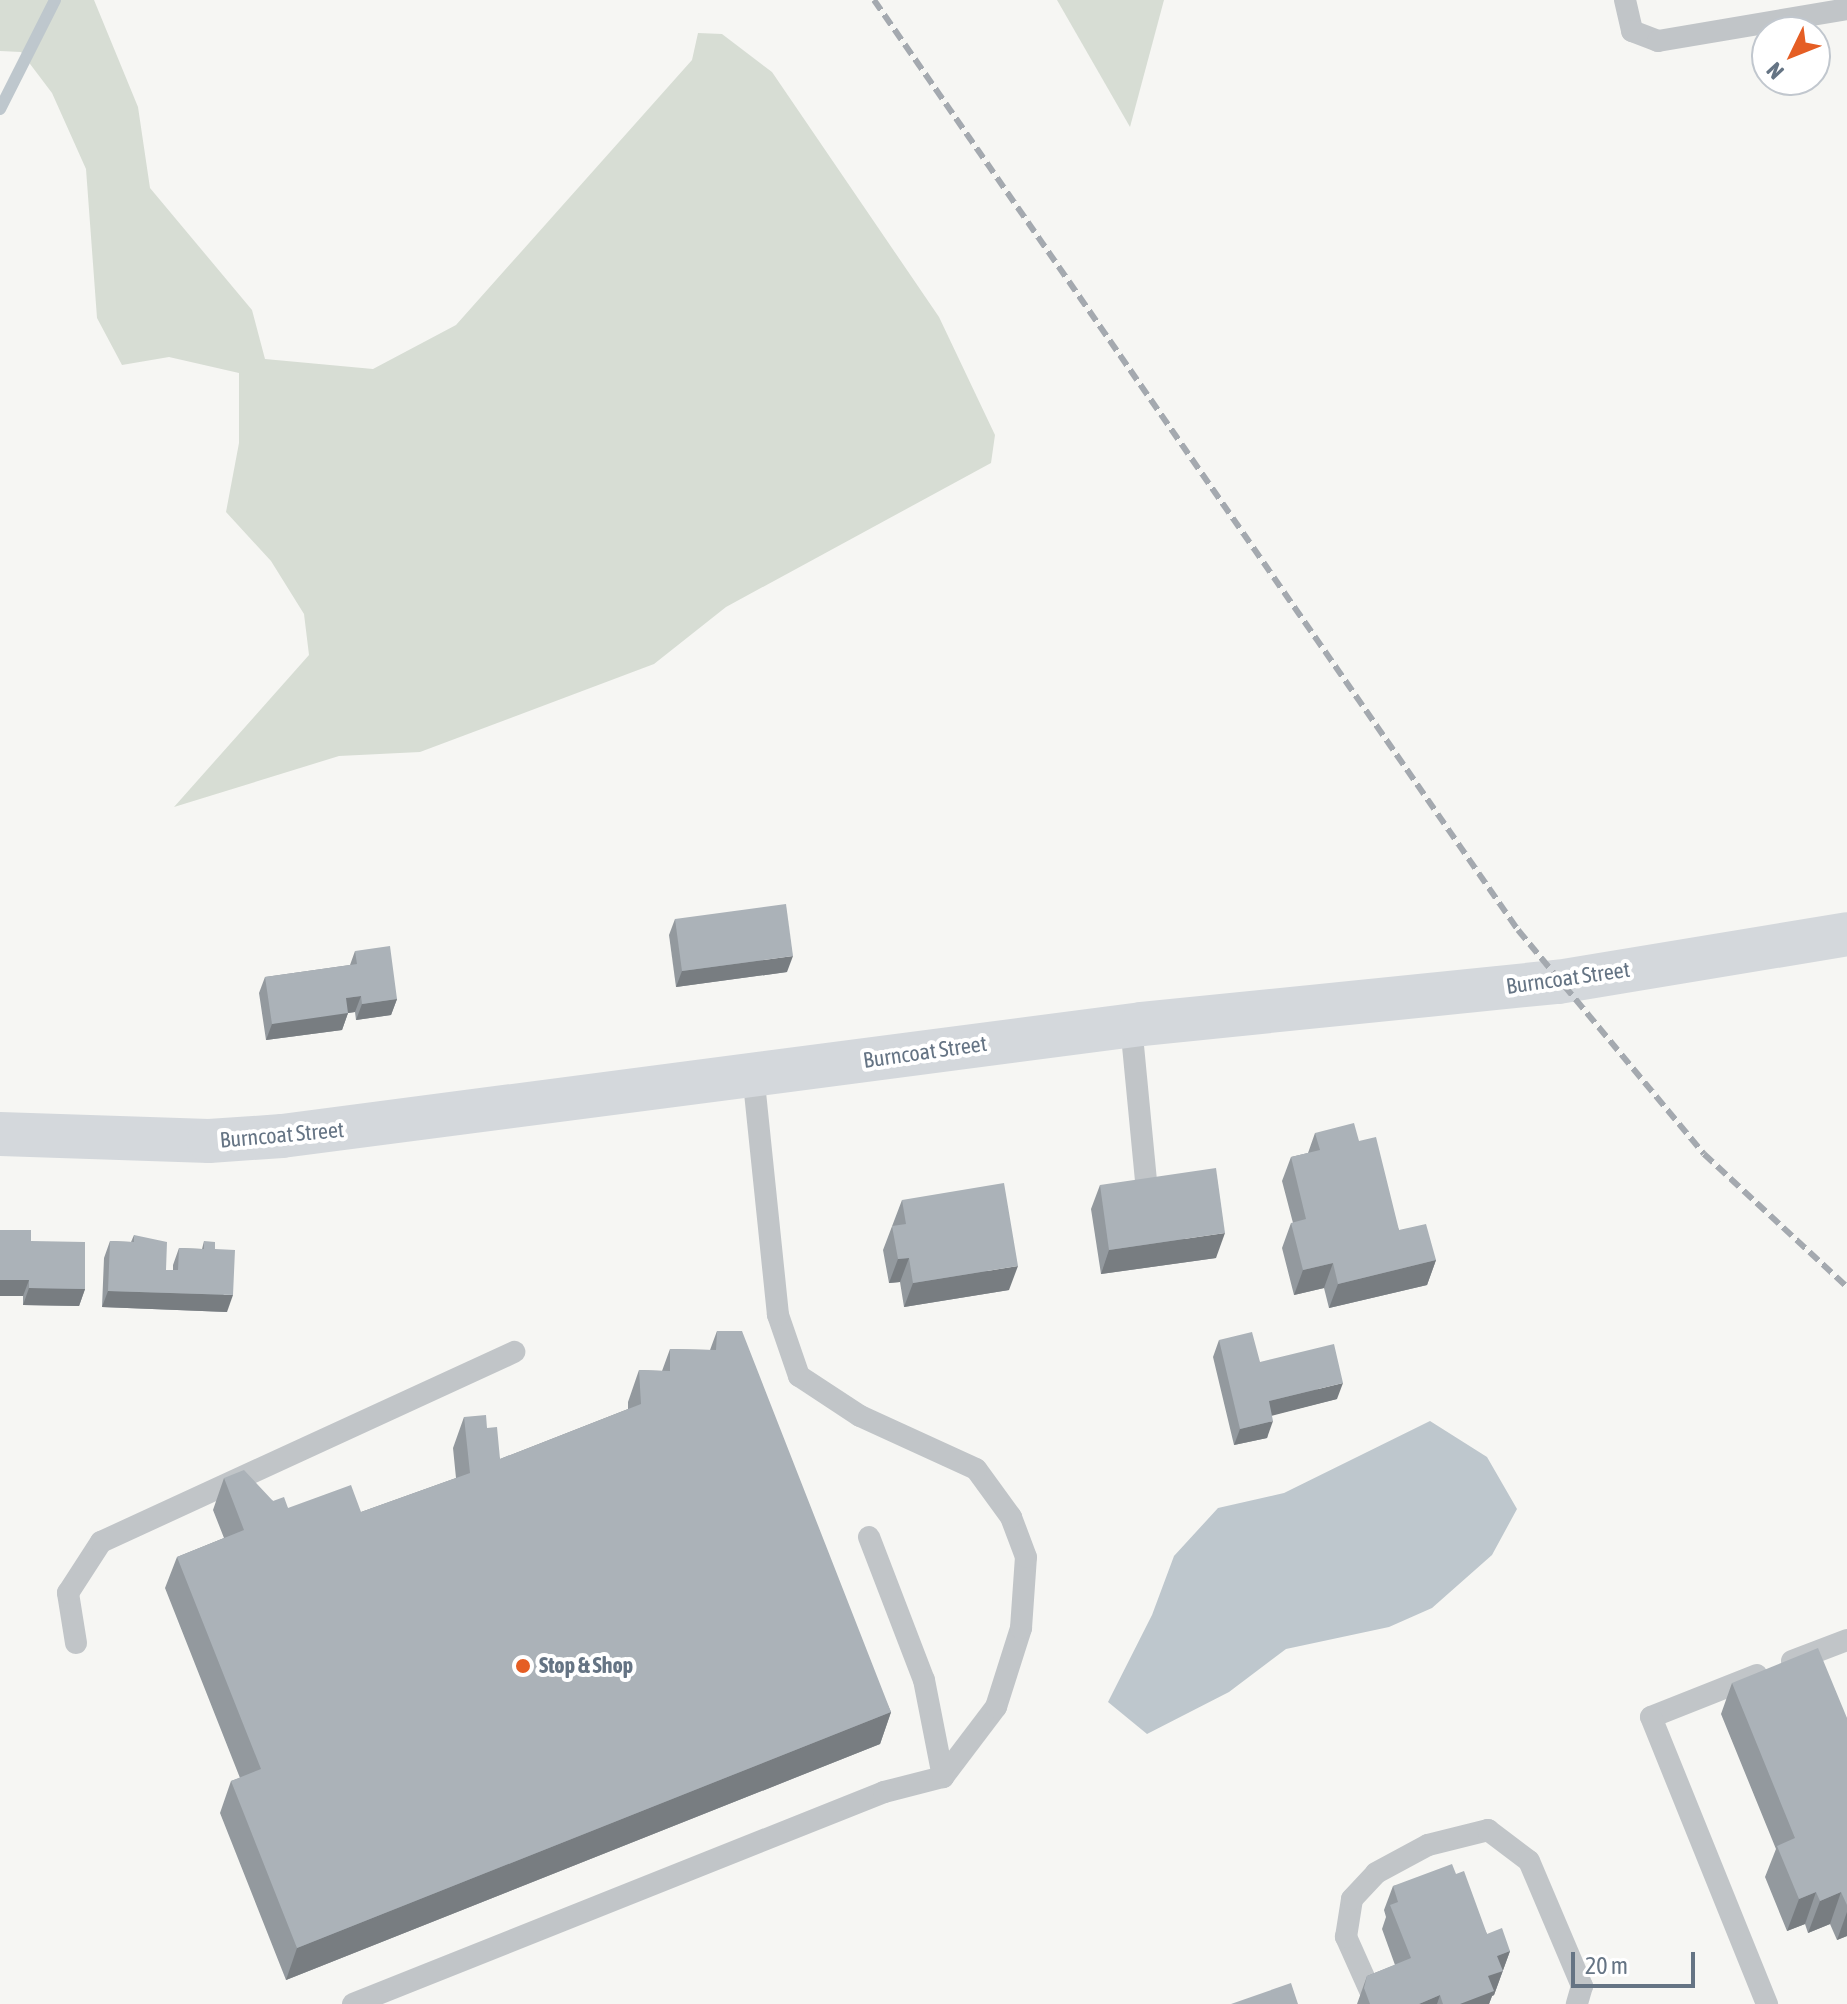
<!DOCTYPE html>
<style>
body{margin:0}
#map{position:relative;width:1847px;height:2004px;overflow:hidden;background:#f6f6f3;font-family:"Asap Condensed",sans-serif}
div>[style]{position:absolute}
.green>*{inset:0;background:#d7ddd4}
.water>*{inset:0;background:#bec7cd}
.stream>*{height:12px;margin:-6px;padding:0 6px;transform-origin:6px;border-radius:6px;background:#bec7cd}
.lane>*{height:22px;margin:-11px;padding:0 11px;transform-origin:11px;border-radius:11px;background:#c1c5c8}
.secondary>*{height:44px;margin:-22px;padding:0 22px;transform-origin:22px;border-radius:22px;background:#d4d8dc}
.rail>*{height:6px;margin-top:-3px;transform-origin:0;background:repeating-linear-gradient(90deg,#a4a9af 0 12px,transparent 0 18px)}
.wall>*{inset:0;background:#93999e}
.shaded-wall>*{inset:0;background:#787d81}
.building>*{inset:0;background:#abb2b8}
.dots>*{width:22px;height:22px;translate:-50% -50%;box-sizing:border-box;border:4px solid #fff;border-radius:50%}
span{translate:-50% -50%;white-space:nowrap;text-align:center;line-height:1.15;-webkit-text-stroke:8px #fff;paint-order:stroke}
.street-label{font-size:22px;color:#657484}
.poi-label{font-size:22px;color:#657484;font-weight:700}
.left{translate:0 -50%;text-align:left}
.north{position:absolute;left:1751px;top:16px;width:80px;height:80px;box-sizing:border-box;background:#fff;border:2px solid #c1c7ce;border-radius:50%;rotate:227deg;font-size:22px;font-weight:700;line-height:32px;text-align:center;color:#657484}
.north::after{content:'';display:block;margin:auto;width:28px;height:36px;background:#e55e24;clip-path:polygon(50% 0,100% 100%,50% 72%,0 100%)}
.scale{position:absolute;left:1571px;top:1952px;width:124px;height:36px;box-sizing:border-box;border:4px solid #657484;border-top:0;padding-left:10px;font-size:24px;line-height:28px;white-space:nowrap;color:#657484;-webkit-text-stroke:6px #fff;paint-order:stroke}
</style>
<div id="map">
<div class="green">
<i style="clip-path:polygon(0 0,94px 0,138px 107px,150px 188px,252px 310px,265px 359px,373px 369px,456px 325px,692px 60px,698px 33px,722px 34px,772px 72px,939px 317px,995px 435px,991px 463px,726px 607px,654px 664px,420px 752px,339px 756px,174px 807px,309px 655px,304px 614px,271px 561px,226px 512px,239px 443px,239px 373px,169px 357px,122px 365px,97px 318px,86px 169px,52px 93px,21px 52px,0 51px)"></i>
<i style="clip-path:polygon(1057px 0,1164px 0,1130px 127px)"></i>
</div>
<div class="water">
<i style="clip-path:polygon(1430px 1421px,1487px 1457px,1517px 1509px,1492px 1555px,1432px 1608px,1389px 1627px,1286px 1649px,1229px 1692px,1147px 1734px,1108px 1702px,1152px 1615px,1174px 1556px,1218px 1508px,1284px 1493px)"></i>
</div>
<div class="stream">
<i style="left:0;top:109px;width:122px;rotate:-63.2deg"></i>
</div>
<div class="lane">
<i style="left:1625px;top:0;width:32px;rotate:77deg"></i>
<i style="left:1632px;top:31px;width:28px;rotate:21deg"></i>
<i style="left:1658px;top:41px;width:192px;rotate:-9.6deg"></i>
<i style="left:1131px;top:1025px;width:156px;rotate:84.5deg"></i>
<i style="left:869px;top:1537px;width:153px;rotate:69deg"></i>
<i style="left:924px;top:1680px;width:99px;rotate:78.9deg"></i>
<i style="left:76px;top:1643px;width:51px;rotate:-99.1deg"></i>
<i style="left:68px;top:1593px;width:61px;rotate:-57.1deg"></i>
<i style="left:101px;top:1542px;width:455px;rotate:-24.7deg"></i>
<i style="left:1792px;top:1661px;width:59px;rotate:-20.9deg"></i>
<i style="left:1757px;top:1675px;width:114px;rotate:158.4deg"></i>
<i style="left:1651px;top:1717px;width:310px;rotate:68deg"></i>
<i style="left:1372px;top:1995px;width:64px;rotate:-114.1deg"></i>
<i style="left:1346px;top:1937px;width:38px;rotate:-81deg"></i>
<i style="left:1352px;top:1899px;width:35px;rotate:-47deg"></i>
<i style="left:1376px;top:1873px;width:59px;rotate:-28.3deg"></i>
<i style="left:1428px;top:1845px;width:62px;rotate:-14deg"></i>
<i style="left:1488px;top:1830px;width:51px;rotate:37.1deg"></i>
<i style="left:1529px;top:1861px;width:136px;rotate:67deg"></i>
<i style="left:1582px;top:1986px;width:19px;rotate:106deg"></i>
<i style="left:353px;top:2004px;width:572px;rotate:-21.76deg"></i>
<i style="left:884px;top:1792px;width:61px;rotate:-14.3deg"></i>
<i style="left:943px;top:1777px;width:88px;rotate:-52.9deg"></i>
<i style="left:996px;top:1707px;width:83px;rotate:-72.4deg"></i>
<i style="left:1021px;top:1628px;width:71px;rotate:-86deg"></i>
<i style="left:1026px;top:1557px;width:43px;rotate:-110.6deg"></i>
<i style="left:1011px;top:1517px;width:59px;rotate:-126.1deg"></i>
<i style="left:976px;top:1469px;width:128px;rotate:-155.4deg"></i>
<i style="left:860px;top:1416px;width:73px;rotate:-146.7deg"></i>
<i style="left:799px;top:1376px;width:65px;rotate:-109deg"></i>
<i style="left:778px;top:1315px;width:241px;rotate:-95.9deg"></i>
</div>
<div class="secondary">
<i style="left:0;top:1134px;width:209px;rotate:1.9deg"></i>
<i style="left:209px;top:1141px;width:73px;rotate:-3.9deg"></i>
<i style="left:282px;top:1136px;width:867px;rotate:-7.42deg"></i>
<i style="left:1142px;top:1024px;width:418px;rotate:-5.8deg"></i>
<i style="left:1558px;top:982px;width:293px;rotate:-9.4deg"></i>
</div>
<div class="rail">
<i style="left:874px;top:0;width:1131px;rotate:55.3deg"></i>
<i style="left:1518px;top:930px;width:291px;rotate:50.3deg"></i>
<i style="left:1704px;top:1154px;width:195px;rotate:42.9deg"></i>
</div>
<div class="wall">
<i style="clip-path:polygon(675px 919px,787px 972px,676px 987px,669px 935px)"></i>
<i style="clip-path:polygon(355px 951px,397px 999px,391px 1015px,356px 1020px,355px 1012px,348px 1013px,342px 1030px,266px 1040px,259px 993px,265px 977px,350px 965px)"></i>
<i style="clip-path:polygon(1315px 1133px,1359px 1141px,1399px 1230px,1436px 1260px,1427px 1285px,1329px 1308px,1324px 1288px,1294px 1295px,1282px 1248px,1291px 1223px,1293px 1223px,1282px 1181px,1291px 1157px,1308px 1153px)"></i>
<i style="clip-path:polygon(1100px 1185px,1216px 1258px,1101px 1274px,1091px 1209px)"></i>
<i style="clip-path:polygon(902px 1200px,1009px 1290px,904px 1307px,900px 1282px,889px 1283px,883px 1250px)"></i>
<i style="clip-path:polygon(0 1230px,31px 1241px,85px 1289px,79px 1306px,23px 1305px,23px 1296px,0 1296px)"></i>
<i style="clip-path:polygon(134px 1235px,166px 1270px,173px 1270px,173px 1265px,179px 1248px,202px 1249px,204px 1241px,215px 1249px,227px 1312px,102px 1307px,104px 1258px,110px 1241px,131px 1242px)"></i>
<i style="clip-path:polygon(717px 1331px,891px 1712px,880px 1744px,286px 1980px,220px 1813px,231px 1781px,240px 1778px,165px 1588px,177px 1557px,224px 1538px,213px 1510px,224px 1478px,288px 1508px,361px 1512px,456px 1478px,453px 1448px,464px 1417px,487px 1428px,500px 1459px,628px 1409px,628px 1402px,639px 1370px,662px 1371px,670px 1349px,710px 1350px)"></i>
<i style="clip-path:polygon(1219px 1340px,1260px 1362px,1337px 1399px,1272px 1415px,1267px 1438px,1234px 1445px,1213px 1357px)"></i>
<i style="clip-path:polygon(1732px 1683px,1847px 1718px,1847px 1936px,1837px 1940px,1830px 1924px,1808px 1933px,1805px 1924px,1787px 1931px,1765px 1877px,1776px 1849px,1721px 1714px)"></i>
<i style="clip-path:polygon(1456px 1874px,1487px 1934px,1510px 1951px,1494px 1995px,1492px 1996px,1489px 2004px,1357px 2004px,1367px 1976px,1395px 1965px,1382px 1929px,1386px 1917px,1384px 1910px,1393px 1886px)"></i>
</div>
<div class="shaded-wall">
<i style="clip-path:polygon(793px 956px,787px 972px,676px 987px,682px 971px)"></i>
<i style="clip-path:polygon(361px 996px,355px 1012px,348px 1013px,342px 1030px,266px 1040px,272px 1024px,346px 998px)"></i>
<i style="clip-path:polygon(397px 999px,391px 1015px,356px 1020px,362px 1004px)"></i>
<i style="clip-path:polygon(1225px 1233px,1216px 1258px,1101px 1274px,1109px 1250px)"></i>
<i style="clip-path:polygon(909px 1258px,900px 1282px,889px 1283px,898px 1259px)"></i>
<i style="clip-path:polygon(1436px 1260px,1427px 1285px,1329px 1308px,1338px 1284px)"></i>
<i style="clip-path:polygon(1333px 1263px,1324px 1288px,1294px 1295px,1303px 1270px)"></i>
<i style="clip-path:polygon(1018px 1266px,1009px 1290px,904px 1307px,913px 1283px)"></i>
<i style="clip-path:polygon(0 1280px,29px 1280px,23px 1296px,0 1296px)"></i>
<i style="clip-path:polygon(29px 1288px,85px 1289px,79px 1306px,23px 1305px)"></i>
<i style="clip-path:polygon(108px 1291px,233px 1295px,227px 1312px,102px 1307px)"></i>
<i style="clip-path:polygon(1343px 1383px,1337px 1399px,1263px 1418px,1269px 1401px)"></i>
<i style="clip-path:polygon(1273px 1421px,1267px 1438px,1234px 1445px,1240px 1429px)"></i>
<i style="clip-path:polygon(891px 1712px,880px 1744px,286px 1980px,297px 1948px)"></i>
<i style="clip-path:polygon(1816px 1892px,1805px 1924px,1787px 1931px,1799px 1899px)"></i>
<i style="clip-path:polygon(1841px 1892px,1830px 1924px,1808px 1933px,1820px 1901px)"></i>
<i style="clip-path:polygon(1847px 1912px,1847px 1936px,1837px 1940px)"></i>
<i style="clip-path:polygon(1510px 1951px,1494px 1995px,1492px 1996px,1489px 2004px,1460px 2004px,1497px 1956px)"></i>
<i style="clip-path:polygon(1440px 1995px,1437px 2004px,1419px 2004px)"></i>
</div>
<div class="building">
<i style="clip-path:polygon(786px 904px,793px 956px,682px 971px,675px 919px)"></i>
<i style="clip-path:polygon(390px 946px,397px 999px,362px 1004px,361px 996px,346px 998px,348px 1013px,272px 1024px,265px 977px,357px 964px,355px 951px)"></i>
<i style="clip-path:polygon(1354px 1123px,1359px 1141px,1376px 1137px,1399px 1230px,1426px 1224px,1436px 1260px,1338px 1284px,1333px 1263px,1303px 1270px,1291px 1223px,1306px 1219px,1291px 1157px,1320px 1150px,1315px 1133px)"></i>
<i style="clip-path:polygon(1216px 1168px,1225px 1233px,1109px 1250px,1100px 1185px)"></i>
<i style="clip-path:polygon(1004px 1183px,1018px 1266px,913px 1283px,909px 1258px,898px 1259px,892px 1226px,906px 1224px,902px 1200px)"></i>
<i style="clip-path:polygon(0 1230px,31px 1230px,31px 1241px,85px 1242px,85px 1289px,29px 1288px,29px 1280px,0 1280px)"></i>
<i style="clip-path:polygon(134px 1235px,167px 1242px,166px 1270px,178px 1270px,179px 1248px,204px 1249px,204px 1241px,215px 1242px,215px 1249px,235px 1250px,233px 1295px,108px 1291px,110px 1241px,134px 1242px)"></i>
<i style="clip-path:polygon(717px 1331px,742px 1331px,891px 1712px,297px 1948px,231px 1781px,261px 1769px,177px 1557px,244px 1530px,224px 1478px,244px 1470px,273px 1501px,284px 1497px,288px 1508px,351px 1485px,361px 1512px,470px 1473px,464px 1417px,486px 1415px,487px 1428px,497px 1427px,500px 1459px,641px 1404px,639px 1370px,670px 1371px,670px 1349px,716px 1350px)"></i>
<i style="clip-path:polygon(1252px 1332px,1260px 1362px,1334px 1344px,1343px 1383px,1269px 1401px,1273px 1421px,1240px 1429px,1219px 1340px)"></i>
<i style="clip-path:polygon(1818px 1648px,1847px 1718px,1847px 1905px,1841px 1892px,1820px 1901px,1816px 1892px,1799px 1899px,1777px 1846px,1795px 1838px,1732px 1683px)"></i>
<i style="clip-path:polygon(1452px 1864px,1456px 1874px,1464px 1871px,1487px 1934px,1502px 1928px,1510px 1951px,1497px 1956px,1503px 1971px,1488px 1976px,1494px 1991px,1460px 2004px,1443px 2004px,1440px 1995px,1419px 2004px,1370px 2004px,1364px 1988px,1367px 1976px,1411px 1958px,1390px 1905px,1398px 1902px,1393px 1886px)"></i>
<i style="clip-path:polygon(1291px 1983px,1298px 2004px,1231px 2004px)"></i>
</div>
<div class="dots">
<i style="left:523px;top:1666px;background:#e55e24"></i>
</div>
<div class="street-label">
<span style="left:1568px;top:978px;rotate:-8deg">Burncoat Street</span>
<span style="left:925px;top:1052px;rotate:-8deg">Burncoat Street</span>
<span style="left:282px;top:1135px;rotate:-5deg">Burncoat Street</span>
</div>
<div class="poi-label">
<span class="left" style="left:539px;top:1666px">Stop &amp; Shop</span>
</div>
<div class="north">N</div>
<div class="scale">20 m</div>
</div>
